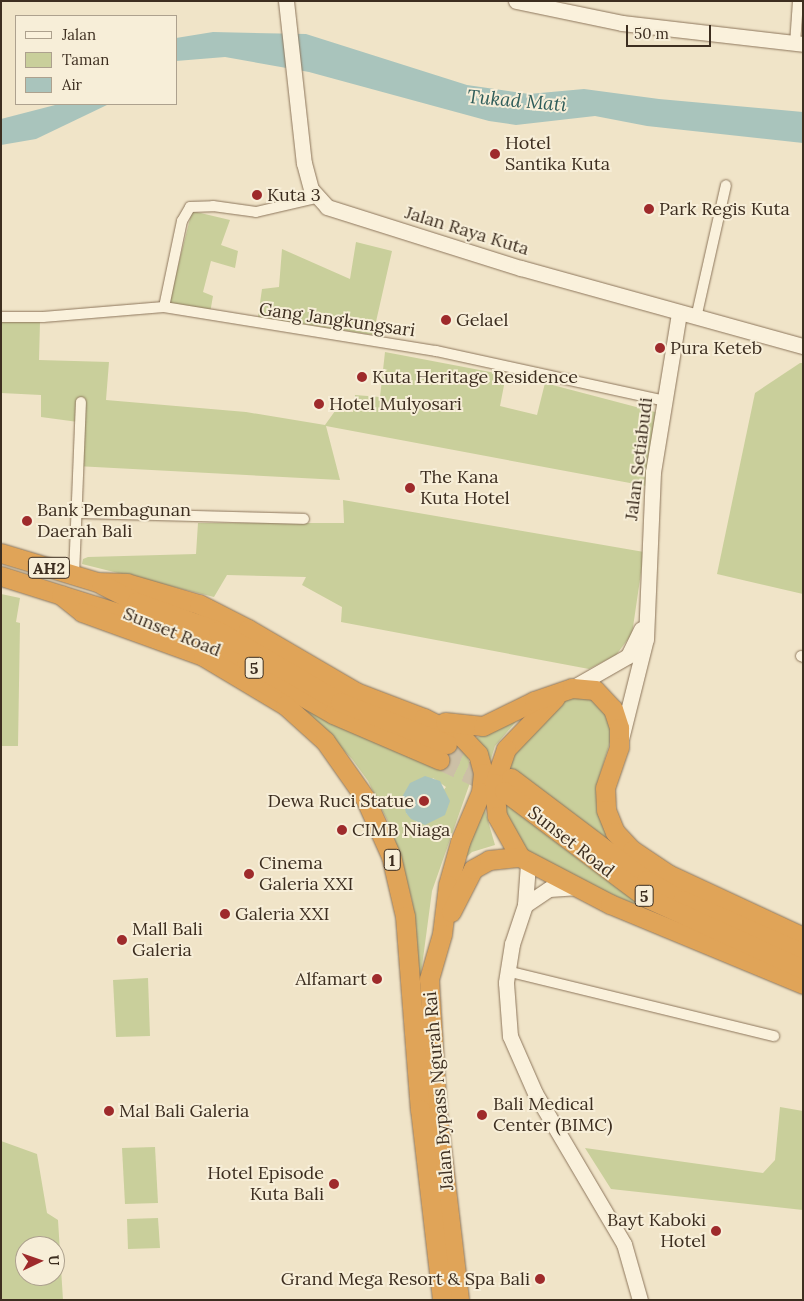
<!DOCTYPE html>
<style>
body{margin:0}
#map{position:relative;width:804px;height:1301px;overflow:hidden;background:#f0e4c8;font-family:Lora,serif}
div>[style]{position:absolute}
.green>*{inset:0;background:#c9cf9b}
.water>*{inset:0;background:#a9c4bc}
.highway-tunnel>*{height:19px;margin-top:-9.5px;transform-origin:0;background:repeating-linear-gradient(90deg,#ccc0a6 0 19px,transparent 0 28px)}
.roads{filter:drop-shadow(0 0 1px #8d765c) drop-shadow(0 0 1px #8d765c)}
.street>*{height:10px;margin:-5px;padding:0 5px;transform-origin:5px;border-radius:5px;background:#faf1dc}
.secondary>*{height:15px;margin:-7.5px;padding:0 7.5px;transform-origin:7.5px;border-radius:7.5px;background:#faf1dc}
.highway>*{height:19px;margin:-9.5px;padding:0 9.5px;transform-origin:9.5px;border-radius:9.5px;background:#e0a458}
.dots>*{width:14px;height:14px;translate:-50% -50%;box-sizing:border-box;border:2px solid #f7eed8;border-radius:50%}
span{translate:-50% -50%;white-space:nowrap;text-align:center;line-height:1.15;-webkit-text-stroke:4px #f7eed8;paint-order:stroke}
.shield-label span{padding:1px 4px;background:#f7eed8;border:1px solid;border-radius:4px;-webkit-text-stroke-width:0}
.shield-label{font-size:16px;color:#3d2e20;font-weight:700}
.poi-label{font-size:18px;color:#3d2e20}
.left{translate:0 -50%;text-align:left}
.right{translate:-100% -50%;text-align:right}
.street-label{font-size:18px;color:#3d2e20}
.water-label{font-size:19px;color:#2f5d5a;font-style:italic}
.frame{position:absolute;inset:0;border:2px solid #3d2e20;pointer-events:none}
.legend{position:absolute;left:15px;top:15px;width:162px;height:90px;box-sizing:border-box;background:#f7eed8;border:1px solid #ada18e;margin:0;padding:6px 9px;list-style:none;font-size:15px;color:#3d2e20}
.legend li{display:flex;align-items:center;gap:10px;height:25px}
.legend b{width:25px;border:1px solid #ada18e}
.north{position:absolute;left:15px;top:1236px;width:50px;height:50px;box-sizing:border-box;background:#f7eed8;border:1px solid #ada18e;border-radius:50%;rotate:87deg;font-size:14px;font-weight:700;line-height:20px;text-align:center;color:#3d2e20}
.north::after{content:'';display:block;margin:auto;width:18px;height:22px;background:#9e2a2b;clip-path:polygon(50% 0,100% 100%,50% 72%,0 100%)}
.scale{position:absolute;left:626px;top:25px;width:85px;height:22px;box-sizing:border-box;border:2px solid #3d2e20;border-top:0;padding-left:6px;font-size:15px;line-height:18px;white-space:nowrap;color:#3d2e20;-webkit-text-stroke:4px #f7eed8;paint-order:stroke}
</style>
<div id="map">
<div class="green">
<i style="clip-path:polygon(192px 211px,230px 220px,221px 245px,238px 251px,235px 268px,211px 261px,203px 292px,213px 296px,210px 313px,168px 305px)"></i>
<i style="clip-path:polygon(356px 242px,392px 251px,373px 335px,258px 317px,262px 289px,279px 287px,282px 249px,350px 279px)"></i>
<i style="clip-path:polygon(1px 321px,40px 322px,39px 360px,109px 362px,106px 400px,246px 412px,325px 425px,335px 411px,353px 412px,355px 395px,380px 397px,385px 352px,506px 375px,500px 406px,537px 415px,545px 383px,659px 413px,646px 486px,326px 426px,340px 480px,76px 466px,78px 422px,41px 417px,41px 395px,1px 393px)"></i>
<i style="clip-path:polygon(800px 363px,803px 363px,803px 594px,717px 574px,755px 393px)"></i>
<i style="clip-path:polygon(343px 500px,644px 552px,632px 634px,616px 655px,589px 669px,341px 622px,342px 607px,302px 585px,306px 577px,227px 575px,214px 597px,82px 564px,83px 559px,88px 557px,196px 554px,198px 523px,344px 523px)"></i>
<i style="clip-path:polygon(1px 594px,20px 598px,16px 622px,20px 623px,18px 746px,1px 746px)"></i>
<i style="clip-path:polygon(584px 692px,604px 704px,614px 729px,598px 781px,606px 833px,612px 845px,514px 769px,538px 825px,617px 888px,671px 920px,535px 861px,511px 837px,497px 784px,502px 765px,547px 709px)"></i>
<i style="clip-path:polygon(evenodd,301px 706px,453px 738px,467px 751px,472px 777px,432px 891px,419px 989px,412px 900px,392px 830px,368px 781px,352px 759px,301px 706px,433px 778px,446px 787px,418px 823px,406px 813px,433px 778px)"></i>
<i style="clip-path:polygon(520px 717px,495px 746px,486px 775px,476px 738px)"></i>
<i style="clip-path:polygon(482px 800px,495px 845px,472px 852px,461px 862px)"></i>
<i style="clip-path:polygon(148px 978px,150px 1036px,116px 1037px,113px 980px)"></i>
<i style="clip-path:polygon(780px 1107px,803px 1111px,803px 1210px,611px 1189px,585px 1148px,763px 1173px,775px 1160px)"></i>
<i style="clip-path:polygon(evenodd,1px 1141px,37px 1154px,47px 1213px,58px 1220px,63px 1300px,1px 1300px,1px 1141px,25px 1246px,55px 1246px,55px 1276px,25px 1276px,25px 1246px)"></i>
<i style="clip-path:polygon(155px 1147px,158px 1203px,125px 1204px,122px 1148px)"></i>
<i style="clip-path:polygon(158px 1218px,160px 1248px,128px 1249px,127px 1219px)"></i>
</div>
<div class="water">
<i style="clip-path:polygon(213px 32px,306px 34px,467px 85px,529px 94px,584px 89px,659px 99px,803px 112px,803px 143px,647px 126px,595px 116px,516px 125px,489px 121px,309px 72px,225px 57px,176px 61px,176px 38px)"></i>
<i style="clip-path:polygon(59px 104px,109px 104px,36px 139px,1px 145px,1px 119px)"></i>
<i style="clip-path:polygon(425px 776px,440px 781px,450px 801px,445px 815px,425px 825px,411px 819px,406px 813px,402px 797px,410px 783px)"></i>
</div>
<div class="highway-tunnel">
<i style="left:447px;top:744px;width:41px;rotate:25.9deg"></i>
<i style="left:440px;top:760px;width:62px;rotate:24.9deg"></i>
</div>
<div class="roads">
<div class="street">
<i style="left:795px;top:44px;width:43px;rotate:-86deg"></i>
<i style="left:164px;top:307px;width:88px;rotate:-78.2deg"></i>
<i style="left:182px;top:221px;width:16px;rotate:-60deg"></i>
<i style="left:190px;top:207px;width:23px;rotate:-2deg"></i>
<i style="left:213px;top:206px;width:43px;rotate:7.9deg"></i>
<i style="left:256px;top:212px;width:62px;rotate:-13.1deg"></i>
<i style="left:1px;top:317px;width:42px"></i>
<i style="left:43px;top:317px;width:121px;rotate:-4.7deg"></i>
<i style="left:164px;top:307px;width:276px;rotate:9.2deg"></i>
<i style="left:436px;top:351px;width:234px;rotate:12.3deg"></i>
<i style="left:696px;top:318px;width:136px;rotate:-77.3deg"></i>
<i style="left:76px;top:513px;width:228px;rotate:1.5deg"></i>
<i style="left:74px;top:575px;width:173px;rotate:-87.7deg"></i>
<i style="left:801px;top:656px;width:2px;rotate:27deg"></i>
<i style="left:507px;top:971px;width:275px;rotate:13.7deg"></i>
</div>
<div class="secondary">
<i style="left:286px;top:1px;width:163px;rotate:83.7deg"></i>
<i style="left:304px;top:163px;width:27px;rotate:75deg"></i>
<i style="left:311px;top:189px;width:24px;rotate:48deg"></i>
<i style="left:327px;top:207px;width:203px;rotate:17.5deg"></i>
<i style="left:521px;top:268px;width:293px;rotate:15.5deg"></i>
<i style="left:516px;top:1px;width:108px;rotate:11.7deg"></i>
<i style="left:622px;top:23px;width:182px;rotate:6.6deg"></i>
<i style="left:572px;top:688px;width:64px;rotate:-29.7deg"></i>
<i style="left:628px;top:656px;width:30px;rotate:-64deg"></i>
<i style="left:621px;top:739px;width:103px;rotate:-76deg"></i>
<i style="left:646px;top:639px;width:167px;rotate:-87.6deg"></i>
<i style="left:653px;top:472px;width:160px;rotate:-80.7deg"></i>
<i style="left:528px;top:864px;width:41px;rotate:94.2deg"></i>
<i style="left:525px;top:905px;width:41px;rotate:108.4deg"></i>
<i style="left:512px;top:944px;width:39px;rotate:99deg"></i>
<i style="left:506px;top:983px;width:53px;rotate:85.7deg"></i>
<i style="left:510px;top:1036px;width:62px;rotate:66.3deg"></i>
<i style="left:535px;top:1093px;width:175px;rotate:59.5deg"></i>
<i style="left:624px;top:1244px;width:58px;rotate:74.1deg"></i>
<i style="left:525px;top:905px;width:29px;rotate:-34deg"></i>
<i style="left:549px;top:889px;width:26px;rotate:-4deg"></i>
</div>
<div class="highway">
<i style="left:1px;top:553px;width:100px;rotate:16.8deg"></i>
<i style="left:97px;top:582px;width:30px;rotate:2deg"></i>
<i style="left:127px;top:583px;width:75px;rotate:16.3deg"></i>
<i style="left:199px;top:604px;width:55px;rotate:27deg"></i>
<i style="left:248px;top:629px;width:125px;rotate:30.3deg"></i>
<i style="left:356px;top:692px;width:73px;rotate:20.9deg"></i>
<i style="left:424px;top:718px;width:42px;rotate:26.6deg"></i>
<i style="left:462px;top:737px;width:23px;rotate:47deg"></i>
<i style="left:478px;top:754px;width:20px;rotate:75deg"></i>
<i style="left:483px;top:773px;width:19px;rotate:96deg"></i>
<i style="left:481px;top:792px;width:54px;rotate:112.8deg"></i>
<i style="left:460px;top:842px;width:45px;rotate:105.6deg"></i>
<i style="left:448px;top:885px;width:49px;rotate:97deg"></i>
<i style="left:442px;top:934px;width:47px;rotate:106.1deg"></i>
<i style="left:429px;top:979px;width:133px;rotate:86.6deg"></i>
<i style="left:437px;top:1112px;width:189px;rotate:83.3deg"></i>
<i style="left:1px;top:576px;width:193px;rotate:17.5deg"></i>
<i style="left:185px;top:634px;width:68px;rotate:26.2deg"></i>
<i style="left:246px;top:664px;width:100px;rotate:29.9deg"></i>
<i style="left:333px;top:714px;width:116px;rotate:23.3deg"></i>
<i style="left:101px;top:584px;width:39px;rotate:27deg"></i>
<i style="left:136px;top:602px;width:87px;rotate:19.5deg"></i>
<i style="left:218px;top:631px;width:141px;rotate:30.2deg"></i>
<i style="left:340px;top:702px;width:115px;rotate:21.4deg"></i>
<i style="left:61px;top:595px;width:27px;rotate:39deg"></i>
<i style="left:82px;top:612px;width:129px;rotate:20deg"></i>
<i style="left:203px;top:656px;width:96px;rotate:30.9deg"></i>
<i style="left:285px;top:705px;width:54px;rotate:42deg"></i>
<i style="left:325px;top:741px;width:70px;rotate:54.9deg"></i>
<i style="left:365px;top:798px;width:64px;rotate:65.9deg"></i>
<i style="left:391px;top:856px;width:62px;rotate:76.9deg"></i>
<i style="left:405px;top:916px;width:194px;rotate:85.6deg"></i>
<i style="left:420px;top:1109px;width:192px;rotate:83.4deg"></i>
<i style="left:555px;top:698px;width:71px;rotate:133.9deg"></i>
<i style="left:506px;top:749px;width:36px;rotate:109deg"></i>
<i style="left:494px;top:783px;width:33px;rotate:85deg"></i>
<i style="left:497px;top:816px;width:47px;rotate:60.7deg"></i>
<i style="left:520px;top:857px;width:102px;rotate:27.6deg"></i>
<i style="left:610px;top:904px;width:209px;rotate:22.5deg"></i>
<i style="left:445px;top:722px;width:38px;rotate:6deg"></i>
<i style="left:483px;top:726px;width:57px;rotate:-26.1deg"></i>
<i style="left:534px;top:701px;width:40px;rotate:-18.9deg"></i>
<i style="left:572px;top:688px;width:23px;rotate:5deg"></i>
<i style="left:595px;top:690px;width:26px;rotate:47deg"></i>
<i style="left:613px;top:709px;width:20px;rotate:72deg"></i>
<i style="left:619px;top:728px;width:19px;rotate:90deg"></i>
<i style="left:619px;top:747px;width:43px;rotate:108.9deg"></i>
<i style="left:605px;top:788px;width:22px;rotate:87deg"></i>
<i style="left:606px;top:810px;width:24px;rotate:68deg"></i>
<i style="left:615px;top:832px;width:25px;rotate:47deg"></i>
<i style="left:632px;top:850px;width:43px;rotate:33.7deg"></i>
<i style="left:668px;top:874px;width:149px;rotate:25deg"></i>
<i style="left:511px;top:778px;width:169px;rotate:37.1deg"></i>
<i style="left:646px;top:880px;width:41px;rotate:29.1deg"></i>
<i style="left:682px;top:900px;width:132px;rotate:23.7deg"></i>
<i style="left:504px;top:791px;width:176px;rotate:36.9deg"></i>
<i style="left:645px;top:897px;width:174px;rotate:24.5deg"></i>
<i style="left:451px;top:912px;width:48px;rotate:-62.9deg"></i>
<i style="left:473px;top:869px;width:18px;rotate:-29deg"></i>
<i style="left:489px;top:860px;width:31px;rotate:-6deg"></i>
</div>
</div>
<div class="dots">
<i style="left:495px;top:154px;background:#9e2a2b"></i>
<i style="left:257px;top:195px;background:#9e2a2b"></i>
<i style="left:649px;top:209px;background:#9e2a2b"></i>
<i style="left:446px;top:320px;background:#9e2a2b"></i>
<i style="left:660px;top:348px;background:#9e2a2b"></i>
<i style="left:362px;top:377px;background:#9e2a2b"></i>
<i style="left:319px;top:404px;background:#9e2a2b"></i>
<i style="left:410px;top:488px;background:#9e2a2b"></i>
<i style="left:27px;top:521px;background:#9e2a2b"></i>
<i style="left:424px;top:801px;background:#9e2a2b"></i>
<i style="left:342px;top:830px;background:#9e2a2b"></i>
<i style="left:249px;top:874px;background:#9e2a2b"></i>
<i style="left:225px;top:914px;background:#9e2a2b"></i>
<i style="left:122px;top:940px;background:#9e2a2b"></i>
<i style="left:377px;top:979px;background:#9e2a2b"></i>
<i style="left:109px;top:1111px;background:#9e2a2b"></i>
<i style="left:482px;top:1115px;background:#9e2a2b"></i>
<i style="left:334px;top:1184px;background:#9e2a2b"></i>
<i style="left:716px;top:1231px;background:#9e2a2b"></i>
<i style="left:540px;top:1279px;background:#9e2a2b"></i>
</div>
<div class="shield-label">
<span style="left:49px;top:568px">AH2</span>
<span style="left:254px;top:668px">5</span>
<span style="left:392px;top:860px">1</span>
<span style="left:644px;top:896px">5</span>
</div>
<div class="poi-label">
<span class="left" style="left:505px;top:154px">Hotel<br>Santika Kuta</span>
<span class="left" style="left:267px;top:195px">Kuta 3</span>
<span class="left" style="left:659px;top:209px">Park Regis Kuta</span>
<span class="left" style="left:456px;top:320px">Gelael</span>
<span class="left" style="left:670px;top:348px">Pura Keteb</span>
<span class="left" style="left:372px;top:377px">Kuta Heritage Residence</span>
<span class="left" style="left:329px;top:404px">Hotel Mulyosari</span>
<span class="left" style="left:420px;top:488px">The Kana<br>Kuta Hotel</span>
<span class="left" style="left:37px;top:521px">Bank Pembagunan<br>Daerah Bali</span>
<span class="right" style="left:414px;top:801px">Dewa Ruci Statue</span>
<span class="left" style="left:352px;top:830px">CIMB Niaga</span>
<span class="left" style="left:259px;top:874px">Cinema<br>Galeria XXI</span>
<span class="left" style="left:235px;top:914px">Galeria XXI</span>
<span class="left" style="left:132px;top:940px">Mall Bali<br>Galeria</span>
<span class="right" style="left:367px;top:979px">Alfamart</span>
<span class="left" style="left:493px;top:1115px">Bali Medical<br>Center (BIMC)</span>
<span class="left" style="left:119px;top:1111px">Mal Bali Galeria</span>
<span class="right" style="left:324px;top:1184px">Hotel Episode<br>Kuta Bali</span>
<span class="right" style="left:706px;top:1231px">Bayt Kaboki<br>Hotel</span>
<span class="right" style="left:530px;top:1279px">Grand Mega Resort &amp; Spa Bali</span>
</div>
<div class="street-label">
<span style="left:467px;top:231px;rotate:17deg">Jalan Raya Kuta</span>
<span style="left:337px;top:320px;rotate:8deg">Gang Jangkungsari</span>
<span style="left:639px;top:459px;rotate:-83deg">Jalan Setiabudi</span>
<span style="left:172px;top:632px;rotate:22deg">Sunset Road</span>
<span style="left:571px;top:842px;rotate:38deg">Sunset Road</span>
<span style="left:439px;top:1091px;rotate:-95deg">Jalan Bypass Ngurah Rai</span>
</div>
<div class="water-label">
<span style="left:517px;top:101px;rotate:5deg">Tukad Mati</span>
</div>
<div class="frame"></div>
<ul class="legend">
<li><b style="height:6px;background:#faf1dc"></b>Jalan</li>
<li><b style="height:14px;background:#c9cf9b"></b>Taman</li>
<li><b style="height:14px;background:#a9c4bc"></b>Air</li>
</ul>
<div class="north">U</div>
<div class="scale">50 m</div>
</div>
